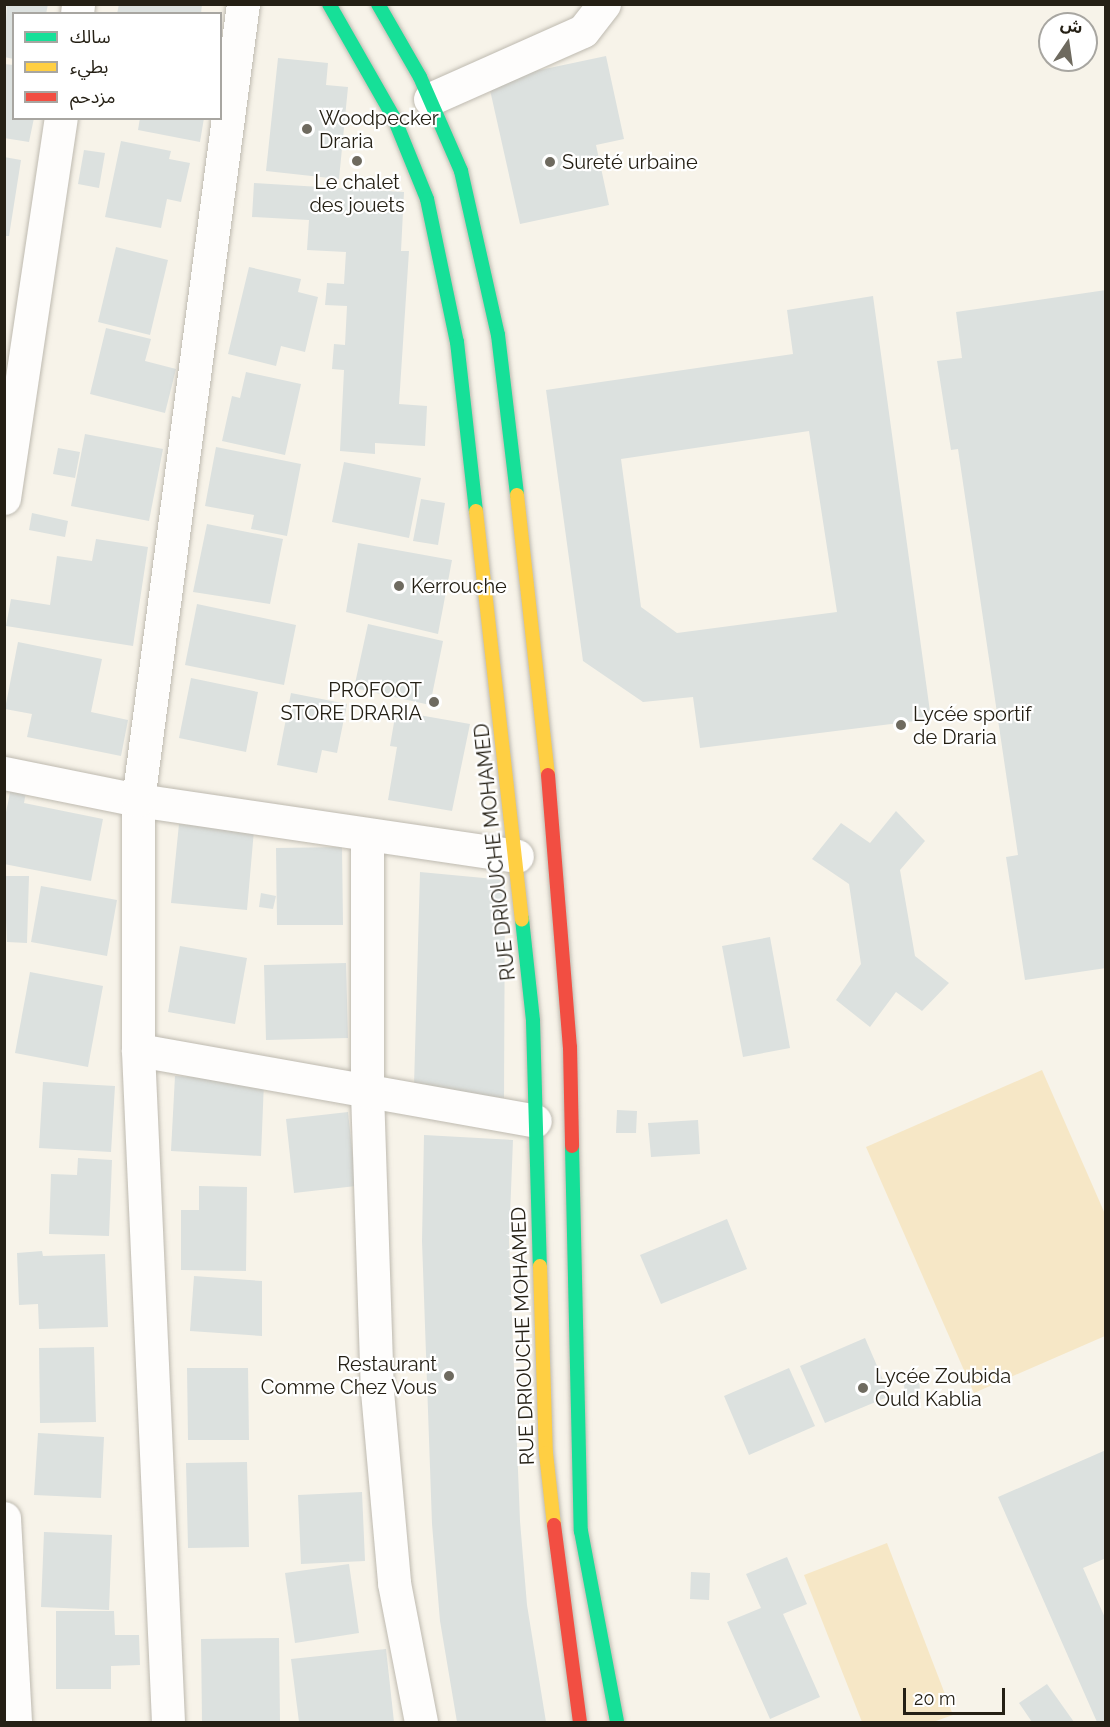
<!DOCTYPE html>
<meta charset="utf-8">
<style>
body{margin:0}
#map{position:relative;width:1110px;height:1727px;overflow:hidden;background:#f7f3e9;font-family:Raleway,"Noto Sans Arabic",sans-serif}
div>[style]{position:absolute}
.green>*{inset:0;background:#f6e7c6}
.building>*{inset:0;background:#dce1df}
.roads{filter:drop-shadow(0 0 2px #bebab0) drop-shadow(0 0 2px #bebab0)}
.street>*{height:33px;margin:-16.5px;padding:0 16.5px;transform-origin:16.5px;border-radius:16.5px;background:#fefdfc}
.fast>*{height:14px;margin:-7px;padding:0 7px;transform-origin:7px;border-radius:7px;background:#16e098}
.slow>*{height:14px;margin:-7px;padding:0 7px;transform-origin:7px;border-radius:7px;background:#ffcf43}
.jam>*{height:14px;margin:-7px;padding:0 7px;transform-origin:7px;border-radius:7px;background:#f24e42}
.dots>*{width:16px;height:16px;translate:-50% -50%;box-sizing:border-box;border:3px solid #fff;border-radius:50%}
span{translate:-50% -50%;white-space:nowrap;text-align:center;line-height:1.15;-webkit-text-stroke:4.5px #fff;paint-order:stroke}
.poi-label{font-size:20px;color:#252015}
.left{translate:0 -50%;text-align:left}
.right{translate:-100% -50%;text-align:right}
.street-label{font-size:20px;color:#252015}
.frame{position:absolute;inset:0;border:6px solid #252015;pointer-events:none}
.legend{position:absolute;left:12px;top:12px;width:210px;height:108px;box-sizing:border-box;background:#fff;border:2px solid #a8a6a1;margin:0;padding:8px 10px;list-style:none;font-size:18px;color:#252015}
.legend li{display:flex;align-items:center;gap:12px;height:30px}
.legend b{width:30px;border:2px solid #a8a6a1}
.north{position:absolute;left:1038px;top:12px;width:60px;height:60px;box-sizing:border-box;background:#fff;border:2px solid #a8a6a1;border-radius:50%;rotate:13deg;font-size:16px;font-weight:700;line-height:24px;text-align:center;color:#252015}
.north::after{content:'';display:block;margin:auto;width:21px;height:27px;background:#6e6a5f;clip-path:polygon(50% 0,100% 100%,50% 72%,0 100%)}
.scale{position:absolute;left:903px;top:1688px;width:102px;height:27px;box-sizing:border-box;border:3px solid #252015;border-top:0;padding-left:8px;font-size:18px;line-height:21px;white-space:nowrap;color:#252015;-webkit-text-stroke:4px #fff;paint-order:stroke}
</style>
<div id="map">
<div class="green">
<i style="clip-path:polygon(1042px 1070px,1105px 1214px,1105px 1336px,974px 1393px,866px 1147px)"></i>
<i style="clip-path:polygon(887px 1543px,953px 1715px,933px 1722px,862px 1722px,804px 1575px)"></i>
</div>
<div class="building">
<i style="clip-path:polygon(7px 4px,48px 4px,46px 14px,14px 14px,14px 59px,4px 57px)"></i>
<i style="clip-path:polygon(119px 4px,202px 4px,201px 14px,117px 14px)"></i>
<i style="clip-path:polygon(606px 56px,624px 139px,596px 145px,609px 205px,520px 224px,488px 81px)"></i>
<i style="clip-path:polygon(278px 58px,328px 63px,326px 85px,348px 87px,339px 179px,266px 171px)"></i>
<i style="clip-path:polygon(4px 64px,14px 65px,14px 118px,34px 118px,29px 142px,4px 138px)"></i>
<i style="clip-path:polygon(140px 118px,204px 118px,200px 142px,138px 130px)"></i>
<i style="clip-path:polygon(121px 141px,171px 151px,169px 159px,190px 163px,181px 202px,167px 199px,161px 228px,105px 217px)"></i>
<i style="clip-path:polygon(84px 150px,105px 153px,99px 188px,78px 184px)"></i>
<i style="clip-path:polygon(4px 157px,21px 160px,9px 236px,4px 236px)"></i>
<i style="clip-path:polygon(254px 183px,404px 192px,401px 251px,409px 251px,399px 404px,427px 406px,425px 446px,375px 443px,375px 454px,340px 451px,344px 370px,332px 369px,334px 344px,345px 345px,347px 306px,325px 305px,327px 283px,344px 284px,346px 252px,307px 250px,309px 220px,252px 217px)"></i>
<i style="clip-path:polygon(116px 247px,168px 260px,150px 335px,98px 322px)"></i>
<i style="clip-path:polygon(249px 267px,301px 279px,298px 292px,318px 297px,305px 352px,281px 346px,276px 366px,228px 354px)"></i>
<i style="clip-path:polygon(1106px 290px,1106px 968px,1025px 980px,1006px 857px,1018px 855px,958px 449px,951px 450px,937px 361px,962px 358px,956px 312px)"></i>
<i style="clip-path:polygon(evenodd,873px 296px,931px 719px,700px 748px,693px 697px,643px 702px,583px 661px,546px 390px,793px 354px,787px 310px,873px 296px,809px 431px,837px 612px,677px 633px,641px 607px,621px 459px,809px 431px)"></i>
<i style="clip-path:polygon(106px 328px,151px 339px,145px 361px,176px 369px,165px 413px,90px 394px)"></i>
<i style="clip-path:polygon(246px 372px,301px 384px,285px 455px,222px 441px,232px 396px,240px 398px)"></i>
<i style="clip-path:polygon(85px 434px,163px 449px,149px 521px,71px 506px)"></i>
<i style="clip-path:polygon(216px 447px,301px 464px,287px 536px,251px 529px,254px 515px,205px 506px)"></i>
<i style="clip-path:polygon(58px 448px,80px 452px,75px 478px,53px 474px)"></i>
<i style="clip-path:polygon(344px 462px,421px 478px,409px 538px,332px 522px)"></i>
<i style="clip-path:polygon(421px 499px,445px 503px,438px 545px,413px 541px)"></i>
<i style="clip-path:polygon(32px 513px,68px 521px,65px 537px,29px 530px)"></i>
<i style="clip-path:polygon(207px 524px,283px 539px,270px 604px,193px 592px)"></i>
<i style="clip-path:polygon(96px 539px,148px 547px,133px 646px,6px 626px,11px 599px,50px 605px,57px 556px,92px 561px)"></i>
<i style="clip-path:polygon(358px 543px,452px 560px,438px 634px,346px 612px)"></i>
<i style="clip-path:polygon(197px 604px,296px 625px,284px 685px,185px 665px)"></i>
<i style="clip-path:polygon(368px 624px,443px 641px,430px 705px,354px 688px)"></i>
<i style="clip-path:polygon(18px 642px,102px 659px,91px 712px,128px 720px,121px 756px,27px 737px,32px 714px,5px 709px)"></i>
<i style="clip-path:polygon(191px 678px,258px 692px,246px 752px,179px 738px)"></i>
<i style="clip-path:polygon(291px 693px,347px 704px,337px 753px,322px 750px,317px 773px,277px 765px)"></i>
<i style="clip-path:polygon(396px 711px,470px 724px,452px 811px,388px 800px,397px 747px,390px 746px)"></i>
<i style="clip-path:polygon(12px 783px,27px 786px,24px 803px,103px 819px,91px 881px,4px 864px,4px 822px)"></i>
<i style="clip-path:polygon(896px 811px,925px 841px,900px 870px,915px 956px,949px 983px,922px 1011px,896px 992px,870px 1027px,836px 1000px,861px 964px,849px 884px,812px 859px,841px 823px,870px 843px)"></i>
<i style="clip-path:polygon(179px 824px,254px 830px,247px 910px,171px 903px)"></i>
<i style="clip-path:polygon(342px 847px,343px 925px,277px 925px,276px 848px)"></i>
<i style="clip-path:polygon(420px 872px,505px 880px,504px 1098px,414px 1086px)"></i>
<i style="clip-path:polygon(4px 876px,29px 876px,27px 943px,7px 942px)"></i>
<i style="clip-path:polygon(41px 886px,117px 900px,107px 956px,31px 942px)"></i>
<i style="clip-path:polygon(261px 893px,276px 896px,273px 909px,259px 907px)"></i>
<i style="clip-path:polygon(770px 937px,790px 1048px,743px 1057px,722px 946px)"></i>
<i style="clip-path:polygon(180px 946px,247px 958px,235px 1024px,168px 1012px)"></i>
<i style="clip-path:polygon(346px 963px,348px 1038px,266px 1040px,264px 965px)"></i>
<i style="clip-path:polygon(30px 972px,103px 986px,88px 1067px,15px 1053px)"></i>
<i style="clip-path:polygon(175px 1076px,264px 1081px,261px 1156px,171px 1151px)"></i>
<i style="clip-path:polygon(43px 1082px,115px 1086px,111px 1152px,39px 1148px)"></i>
<i style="clip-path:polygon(617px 1110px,637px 1111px,636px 1133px,616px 1133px)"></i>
<i style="clip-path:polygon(348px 1112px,356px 1186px,294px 1193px,286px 1119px)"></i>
<i style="clip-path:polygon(698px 1120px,700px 1154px,651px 1157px,648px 1123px)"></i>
<i style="clip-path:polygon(424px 1135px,513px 1140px,509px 1241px,520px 1521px,527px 1605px,546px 1722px,457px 1722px,440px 1621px,432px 1524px,422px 1241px)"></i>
<i style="clip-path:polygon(78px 1158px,112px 1160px,109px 1236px,49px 1234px,51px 1174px,77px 1175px)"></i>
<i style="clip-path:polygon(199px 1186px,247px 1187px,246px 1271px,181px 1270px,181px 1210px,199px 1210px)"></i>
<i style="clip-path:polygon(727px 1219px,747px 1269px,661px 1304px,640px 1255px)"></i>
<i style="clip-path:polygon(42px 1251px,43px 1256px,105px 1254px,108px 1327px,39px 1329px,38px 1304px,19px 1305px,17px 1253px)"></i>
<i style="clip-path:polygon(194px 1276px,262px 1281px,262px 1336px,190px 1331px)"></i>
<i style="clip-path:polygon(865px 1338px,890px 1396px,825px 1423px,800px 1366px)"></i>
<i style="clip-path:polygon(94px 1347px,96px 1422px,40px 1423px,39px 1348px)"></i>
<i style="clip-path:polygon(187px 1368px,248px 1368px,249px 1440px,188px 1440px)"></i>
<i style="clip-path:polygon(789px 1368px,815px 1426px,749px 1455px,724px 1396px)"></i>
<i style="clip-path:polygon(919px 1380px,921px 1399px,905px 1401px,904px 1382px)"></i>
<i style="clip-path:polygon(38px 1433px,104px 1437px,101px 1498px,34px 1495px)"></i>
<i style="clip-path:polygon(1106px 1450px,1106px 1558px,1083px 1568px,1106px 1620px,1106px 1722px,1097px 1722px,998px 1497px)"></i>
<i style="clip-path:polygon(247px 1462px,249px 1547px,188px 1548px,186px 1463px)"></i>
<i style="clip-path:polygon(362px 1492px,365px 1561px,301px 1564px,298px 1495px)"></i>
<i style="clip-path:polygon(44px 1532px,112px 1535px,109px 1610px,41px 1607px)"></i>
<i style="clip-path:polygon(787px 1557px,807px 1604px,783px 1614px,820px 1697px,770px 1719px,727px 1622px,761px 1608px,746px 1574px)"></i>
<i style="clip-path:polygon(349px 1564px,359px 1633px,295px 1643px,285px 1573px)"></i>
<i style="clip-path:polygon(691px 1572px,710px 1573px,709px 1600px,690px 1599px)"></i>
<i style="clip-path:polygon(56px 1611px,114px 1611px,115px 1635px,139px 1635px,140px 1665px,111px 1666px,111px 1689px,56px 1689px)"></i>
<i style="clip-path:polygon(279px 1638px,280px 1722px,202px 1722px,201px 1639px)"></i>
<i style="clip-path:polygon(386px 1649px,394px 1722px,299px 1722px,291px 1659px)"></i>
<i style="clip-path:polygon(1047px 1684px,1074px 1722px,1032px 1722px,1019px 1703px)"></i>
</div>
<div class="roads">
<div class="street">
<i style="left:77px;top:14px;width:10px;rotate:-84deg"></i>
<i style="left:430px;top:99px;width:167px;rotate:-24deg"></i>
<i style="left:583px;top:31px;width:34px;rotate:-52deg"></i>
<i style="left:4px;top:498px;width:384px;rotate:-81.5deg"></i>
<i style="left:4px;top:773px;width:137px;rotate:11.4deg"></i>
<i style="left:138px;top:800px;width:383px;rotate:8.4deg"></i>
<i style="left:367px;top:836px;width:256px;rotate:90deg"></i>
<i style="left:367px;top:1092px;width:299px;rotate:88.1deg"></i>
<i style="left:377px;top:1391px;width:193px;rotate:84.9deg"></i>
<i style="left:394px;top:1583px;width:142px;rotate:79deg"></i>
<i style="left:138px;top:1050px;width:403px;rotate:10.1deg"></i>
<i style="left:4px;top:1518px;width:204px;rotate:86.9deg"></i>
<i style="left:168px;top:1722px;width:673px;rotate:-92.56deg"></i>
<i style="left:138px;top:1050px;width:250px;rotate:-90deg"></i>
<i style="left:138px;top:800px;width:803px;rotate:-82.49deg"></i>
</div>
<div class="fast">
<i style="left:329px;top:4px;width:131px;rotate:60.3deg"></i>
<i style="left:394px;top:118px;width:87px;rotate:67.8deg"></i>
<i style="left:427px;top:199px;width:146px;rotate:78.2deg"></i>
<i style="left:457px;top:342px;width:170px;rotate:83.6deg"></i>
<i style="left:378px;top:4px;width:84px;rotate:60.1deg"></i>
<i style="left:420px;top:77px;width:103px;rotate:66.4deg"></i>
<i style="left:461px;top:171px;width:168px;rotate:77.3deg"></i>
<i style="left:498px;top:335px;width:161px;rotate:83.2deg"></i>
<i style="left:522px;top:919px;width:103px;rotate:83.8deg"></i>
<i style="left:533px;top:1021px;width:245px;rotate:88.4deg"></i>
<i style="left:572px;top:1146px;width:385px;rotate:88.7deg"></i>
<i style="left:581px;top:1531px;width:194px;rotate:79.3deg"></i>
</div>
<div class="slow">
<i style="left:517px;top:495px;width:282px;rotate:83.7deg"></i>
<i style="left:476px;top:511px;width:411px;rotate:83.6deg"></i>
<i style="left:540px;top:1266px;width:187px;rotate:88.2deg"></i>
<i style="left:546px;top:1453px;width:72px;rotate:83.7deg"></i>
</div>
<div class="jam">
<i style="left:548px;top:775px;width:273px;rotate:85.4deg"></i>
<i style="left:570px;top:1047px;width:99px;rotate:88.8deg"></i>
<i style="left:554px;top:1525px;width:199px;rotate:82.5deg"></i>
</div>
</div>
<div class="dots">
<i style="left:307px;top:129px;background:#6e6a5f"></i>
<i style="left:357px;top:161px;background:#6e6a5f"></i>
<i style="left:550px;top:162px;background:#6e6a5f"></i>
<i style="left:399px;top:586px;background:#6e6a5f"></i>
<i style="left:434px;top:702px;background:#6e6a5f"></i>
<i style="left:901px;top:725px;background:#6e6a5f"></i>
<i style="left:449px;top:1376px;background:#6e6a5f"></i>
<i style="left:863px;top:1388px;background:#6e6a5f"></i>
</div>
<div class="poi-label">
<span class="left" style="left:319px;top:130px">Woodpecker<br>Draria</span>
<span class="left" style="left:562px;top:162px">Sureté urbaine</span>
<span style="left:357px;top:194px">Le chalet<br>des jouets</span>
<span class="left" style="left:411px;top:586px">Kerrouche</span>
<span class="right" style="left:422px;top:702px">PROFOOT<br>STORE DRARIA</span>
<span class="left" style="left:913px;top:726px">Lycée sportif<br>de Draria</span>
<span class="right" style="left:437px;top:1376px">Restaurant<br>Comme Chez Vous</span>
<span class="left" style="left:875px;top:1388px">Lycée Zoubida<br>Ould Kablia</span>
</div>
<div class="street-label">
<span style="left:495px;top:852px;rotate:-96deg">RUE DRIOUCHE MOHAMED</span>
<span style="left:523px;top:1336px;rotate:-92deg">RUE DRIOUCHE MOHAMED</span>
</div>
<div class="frame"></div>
<ul class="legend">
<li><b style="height:8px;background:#16e098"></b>سالك</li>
<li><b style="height:8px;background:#ffcf43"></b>بطيء</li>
<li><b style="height:8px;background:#f24e42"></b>مزدحم</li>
</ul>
<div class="north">ش</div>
<div class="scale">20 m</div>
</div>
